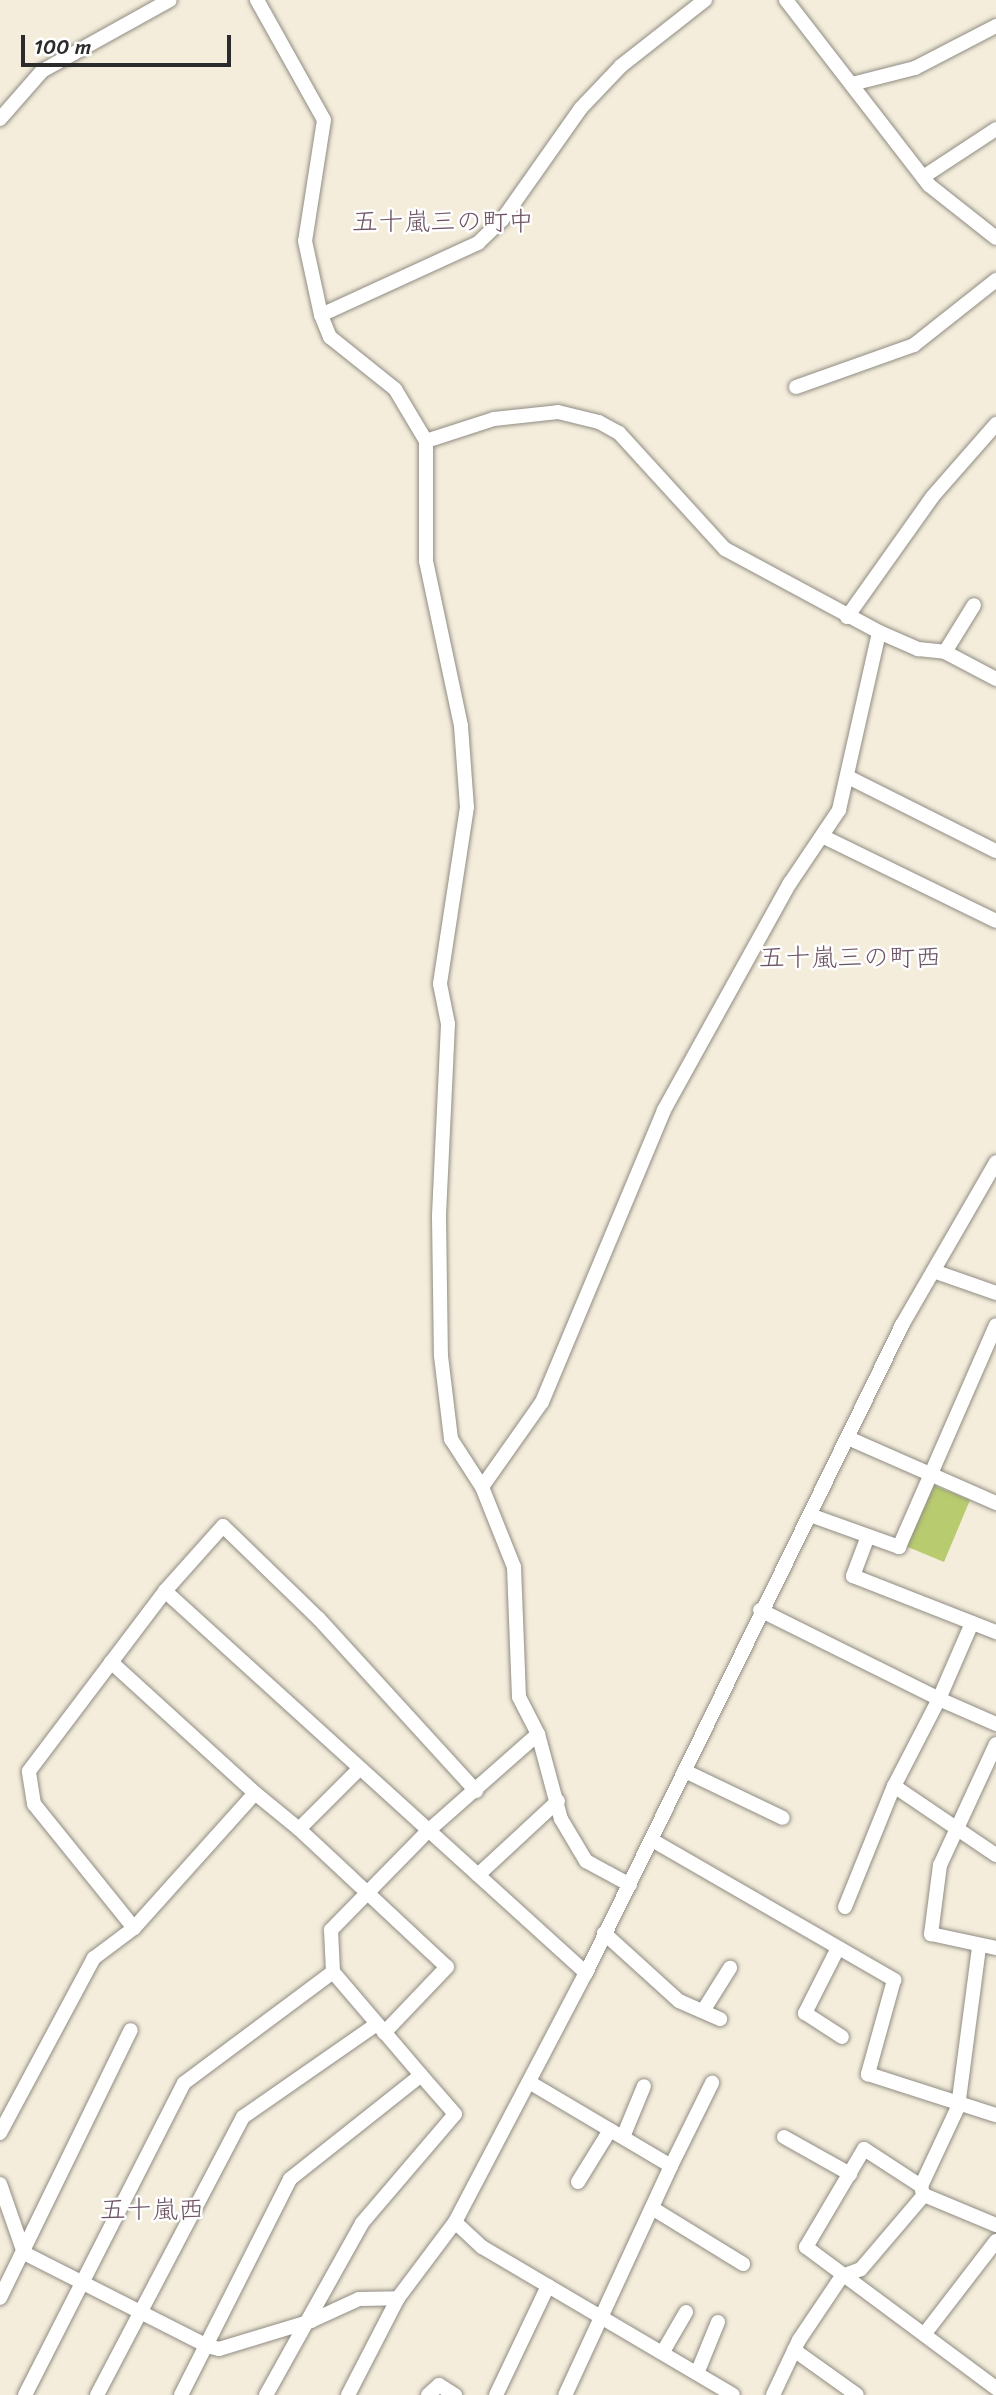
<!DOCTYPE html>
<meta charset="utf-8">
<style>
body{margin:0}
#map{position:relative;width:996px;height:2395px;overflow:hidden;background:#f4eddb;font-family:Sriracha,"Klee One",sans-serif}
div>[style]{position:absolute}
.green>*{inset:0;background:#b8cb6f}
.roads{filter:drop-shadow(0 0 2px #908c83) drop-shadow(0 0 2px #908c83)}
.minor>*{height:14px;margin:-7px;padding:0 7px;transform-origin:7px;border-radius:7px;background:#fff}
span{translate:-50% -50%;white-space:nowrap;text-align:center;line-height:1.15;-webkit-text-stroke:5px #fff;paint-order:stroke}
.neighbourhood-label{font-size:26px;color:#6e5464}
.scale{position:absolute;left:21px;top:35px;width:210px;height:32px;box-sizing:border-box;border:4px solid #2b2b2b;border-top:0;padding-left:9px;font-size:21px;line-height:24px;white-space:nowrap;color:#2b2b2b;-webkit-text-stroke:5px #fff;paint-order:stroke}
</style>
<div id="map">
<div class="green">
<i style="clip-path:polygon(928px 1483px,970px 1500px,944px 1562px,903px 1545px)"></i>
</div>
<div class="roads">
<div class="minor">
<i style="left:257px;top:0;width:137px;rotate:60.8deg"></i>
<i style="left:324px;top:120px;width:122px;rotate:98.9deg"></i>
<i style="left:305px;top:241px;width:76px;rotate:77.8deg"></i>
<i style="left:321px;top:315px;width:24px;rotate:68deg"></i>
<i style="left:330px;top:337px;width:83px;rotate:38.7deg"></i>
<i style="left:395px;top:389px;width:61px;rotate:59.2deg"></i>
<i style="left:426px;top:441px;width:120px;rotate:90deg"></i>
<i style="left:426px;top:561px;width:169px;rotate:78deg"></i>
<i style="left:461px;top:726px;width:81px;rotate:85.8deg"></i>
<i style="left:467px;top:807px;width:179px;rotate:98.7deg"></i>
<i style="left:440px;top:984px;width:41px;rotate:78.7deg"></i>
<i style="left:448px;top:1024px;width:193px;rotate:92.7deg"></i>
<i style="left:439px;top:1217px;width:139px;rotate:89.2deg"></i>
<i style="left:441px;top:1356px;width:84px;rotate:83.1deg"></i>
<i style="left:451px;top:1439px;width:57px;rotate:57.1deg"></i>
<i style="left:482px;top:1487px;width:86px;rotate:68.2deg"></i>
<i style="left:514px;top:1567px;width:130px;rotate:87.8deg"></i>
<i style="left:519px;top:1697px;width:42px;rotate:62.8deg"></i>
<i style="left:538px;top:1734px;width:88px;rotate:74.9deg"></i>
<i style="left:561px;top:1819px;width:49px;rotate:59.2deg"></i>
<i style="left:586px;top:1861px;width:50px;rotate:28.6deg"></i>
<i style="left:786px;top:0;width:234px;rotate:52.3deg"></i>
<i style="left:929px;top:185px;width:85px;rotate:38.3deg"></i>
<i style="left:852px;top:84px;width:65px;rotate:-14.3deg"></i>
<i style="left:915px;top:68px;width:91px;rotate:-27.4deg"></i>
<i style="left:0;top:119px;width:64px;rotate:-48.8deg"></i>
<i style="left:42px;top:71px;width:146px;rotate:-29deg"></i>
<i style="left:923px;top:177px;width:87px;rotate:-33.3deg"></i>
<i style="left:321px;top:315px;width:173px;rotate:-24.6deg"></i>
<i style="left:478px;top:243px;width:33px;rotate:-44deg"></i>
<i style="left:502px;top:220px;width:137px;rotate:-54.8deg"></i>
<i style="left:581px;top:108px;width:58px;rotate:-46.4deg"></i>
<i style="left:621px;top:66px;width:107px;rotate:-38.2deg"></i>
<i style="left:796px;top:387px;width:125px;rotate:-19.6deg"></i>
<i style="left:914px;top:345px;width:105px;rotate:-38.4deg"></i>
<i style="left:426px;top:441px;width:71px;rotate:-17.9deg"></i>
<i style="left:494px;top:419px;width:64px;rotate:-6.2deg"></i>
<i style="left:558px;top:412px;width:42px;rotate:13.7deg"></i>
<i style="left:599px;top:422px;width:23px;rotate:29deg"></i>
<i style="left:619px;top:433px;width:157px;rotate:47.6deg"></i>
<i style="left:725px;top:549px;width:175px;rotate:28.3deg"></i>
<i style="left:879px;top:632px;width:43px;rotate:23.6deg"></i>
<i style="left:918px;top:649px;width:27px;rotate:6deg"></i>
<i style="left:945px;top:652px;width:58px;rotate:27.9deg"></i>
<i style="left:847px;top:617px;width:148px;rotate:-54.6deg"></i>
<i style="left:933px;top:496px;width:96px;rotate:-48.8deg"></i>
<i style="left:945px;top:652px;width:55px;rotate:-58.3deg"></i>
<i style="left:850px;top:778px;width:163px;rotate:26.6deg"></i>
<i style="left:824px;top:837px;width:191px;rotate:26deg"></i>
<i style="left:936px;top:1272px;width:64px;rotate:19.3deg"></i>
<i style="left:848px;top:1438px;width:162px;rotate:23.7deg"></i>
<i style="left:482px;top:1487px;width:104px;rotate:-54.8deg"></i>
<i style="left:542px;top:1402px;width:316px;rotate:-67.3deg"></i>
<i style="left:664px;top:1110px;width:260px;rotate:-61deg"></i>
<i style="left:790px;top:883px;width:88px;rotate:-56.1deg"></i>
<i style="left:839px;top:810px;width:182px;rotate:-77.3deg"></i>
<i style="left:810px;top:1515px;width:95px;rotate:19.8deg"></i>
<i style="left:899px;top:1547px;width:242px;rotate:-66.4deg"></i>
<i style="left:868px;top:1536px;width:43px;rotate:110.6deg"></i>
<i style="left:853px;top:1576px;width:154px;rotate:21.4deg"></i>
<i style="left:165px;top:1591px;width:568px;rotate:42.22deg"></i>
<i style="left:760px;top:1610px;width:200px;rotate:26.4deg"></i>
<i style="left:939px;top:1699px;width:98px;rotate:117.3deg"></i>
<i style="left:894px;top:1786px;width:123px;rotate:34.1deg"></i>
<i style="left:972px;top:1623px;width:83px;rotate:113.5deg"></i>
<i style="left:939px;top:1699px;width:62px;rotate:23.7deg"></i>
<i style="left:111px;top:1662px;width:195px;rotate:42.3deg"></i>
<i style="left:996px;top:1744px;width:133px;rotate:114.8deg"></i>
<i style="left:940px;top:1865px;width:70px;rotate:97.4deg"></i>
<i style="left:931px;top:1934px;width:66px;rotate:12.2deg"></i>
<i style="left:687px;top:1772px;width:106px;rotate:25.6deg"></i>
<i style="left:299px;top:1829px;width:202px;rotate:43deg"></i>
<i style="left:447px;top:1967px;width:91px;rotate:133.7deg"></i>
<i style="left:652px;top:1840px;width:280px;rotate:30deg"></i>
<i style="left:894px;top:1980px;width:98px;rotate:105.5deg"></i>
<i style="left:868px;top:2074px;width:134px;rotate:17.8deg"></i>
<i style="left:478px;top:1875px;width:109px;rotate:-42.8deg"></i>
<i style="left:845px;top:1907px;width:131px;rotate:-68deg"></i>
<i style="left:134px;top:1928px;width:159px;rotate:-128.9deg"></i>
<i style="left:34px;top:1804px;width:33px;rotate:-99deg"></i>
<i style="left:29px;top:1771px;width:226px;rotate:-52.9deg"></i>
<i style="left:165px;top:1591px;width:87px;rotate:-48.3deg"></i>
<i style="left:223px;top:1526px;width:134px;rotate:44.1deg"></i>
<i style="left:319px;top:1619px;width:233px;rotate:47.6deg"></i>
<i style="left:604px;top:1933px;width:101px;rotate:42.2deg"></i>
<i style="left:679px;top:2001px;width:45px;rotate:23.7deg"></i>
<i style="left:837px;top:1950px;width:71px;rotate:116.9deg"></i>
<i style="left:805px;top:2013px;width:44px;rotate:33deg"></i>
<i style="left:703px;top:2011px;width:51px;rotate:-57.9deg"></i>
<i style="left:529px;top:2082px;width:165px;rotate:30.6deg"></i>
<i style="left:671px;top:2166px;width:252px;rotate:114.8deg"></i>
<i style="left:0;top:2133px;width:199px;rotate:-61.8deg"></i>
<i style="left:94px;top:1958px;width:50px;rotate:-36.9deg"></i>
<i style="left:134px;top:1928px;width:181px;rotate:-48.1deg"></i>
<i style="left:255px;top:1793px;width:57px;rotate:39.3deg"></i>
<i style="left:299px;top:1829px;width:86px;rotate:-45deg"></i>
<i style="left:623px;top:2137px;width:55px;rotate:-67.6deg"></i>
<i style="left:784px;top:2137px;width:76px;rotate:29.3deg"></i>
<i style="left:671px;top:2166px;width:93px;rotate:-63.7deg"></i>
<i style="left:578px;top:2182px;width:61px;rotate:-58.4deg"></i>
<i style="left:0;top:2184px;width:73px;rotate:70.8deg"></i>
<i style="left:24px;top:2253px;width:205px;rotate:26.9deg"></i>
<i style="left:207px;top:2346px;width:12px;rotate:14deg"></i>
<i style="left:219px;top:2349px;width:96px;rotate:-16.9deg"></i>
<i style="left:311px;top:2321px;width:53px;rotate:-24.6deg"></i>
<i style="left:359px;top:2299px;width:39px;rotate:-1deg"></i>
<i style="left:921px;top:2186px;width:68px;rotate:-147deg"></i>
<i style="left:864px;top:2149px;width:114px;rotate:120.6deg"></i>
<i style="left:806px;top:2247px;width:237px;rotate:36.6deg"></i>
<i style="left:923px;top:2194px;width:8px;rotate:-104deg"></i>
<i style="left:921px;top:2186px;width:87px;rotate:-64.9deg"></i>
<i style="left:958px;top:2107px;width:161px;rotate:-82.5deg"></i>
<i style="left:924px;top:2195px;width:78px;rotate:22.6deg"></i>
<i style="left:652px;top:2208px;width:107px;rotate:31.6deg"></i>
<i style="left:455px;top:2222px;width:37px;rotate:43deg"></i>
<i style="left:482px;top:2247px;width:291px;rotate:30.5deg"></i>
<i style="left:0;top:2298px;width:298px;rotate:-64deg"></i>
<i style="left:926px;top:2332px;width:115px;rotate:-52.4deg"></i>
<i style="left:664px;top:2350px;width:44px;rotate:-59.9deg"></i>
<i style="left:794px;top:2350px;width:77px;rotate:35.5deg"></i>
<i style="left:698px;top:2371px;width:53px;rotate:-67.8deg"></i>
<i style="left:25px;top:2395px;width:350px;rotate:-63deg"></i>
<i style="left:184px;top:2083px;width:186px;rotate:-36.7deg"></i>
<i style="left:97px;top:2395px;width:314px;rotate:-62.3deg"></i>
<i style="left:243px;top:2117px;width:163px;rotate:-34.8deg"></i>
<i style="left:181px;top:2395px;width:242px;rotate:-63.2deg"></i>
<i style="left:290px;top:2179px;width:167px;rotate:-38.4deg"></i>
<i style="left:421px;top:2075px;width:135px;rotate:-130.5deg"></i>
<i style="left:333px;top:1972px;width:42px;rotate:-92.7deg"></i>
<i style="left:331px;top:1930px;width:140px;rotate:-45.6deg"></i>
<i style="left:429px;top:1830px;width:145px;rotate:-41.4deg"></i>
<i style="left:266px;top:2395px;width:197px;rotate:-60.8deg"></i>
<i style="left:362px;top:2223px;width:143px;rotate:-49.5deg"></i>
<i style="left:455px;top:2114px;width:52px;rotate:-131.1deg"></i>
<i style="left:348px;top:2395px;width:109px;rotate:-62.7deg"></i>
<i style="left:398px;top:2298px;width:95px;rotate:-53.1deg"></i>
<i style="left:455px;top:2222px;width:281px;rotate:-62.3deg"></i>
<i style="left:586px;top:1973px;width:721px;rotate:-64deg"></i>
<i style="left:902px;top:1325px;width:188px;rotate:-60deg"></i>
<i style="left:428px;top:2395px;width:15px;rotate:-42deg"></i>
<i style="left:439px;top:2385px;width:19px;rotate:32deg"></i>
<i style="left:496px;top:2395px;width:121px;rotate:-64.5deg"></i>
<i style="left:773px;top:2395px;width:61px;rotate:-64.7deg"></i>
<i style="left:799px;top:2340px;width:77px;rotate:-56.1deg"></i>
<i style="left:842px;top:2276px;width:20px;rotate:-20deg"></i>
<i style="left:861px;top:2269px;width:97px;rotate:-49.6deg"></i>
</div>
</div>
<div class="neighbourhood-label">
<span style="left:443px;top:222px">五十嵐三の町中</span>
<span style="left:850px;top:958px">五十嵐三の町西</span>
<span style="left:152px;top:2210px">五十嵐西</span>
</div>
<div class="scale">100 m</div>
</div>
